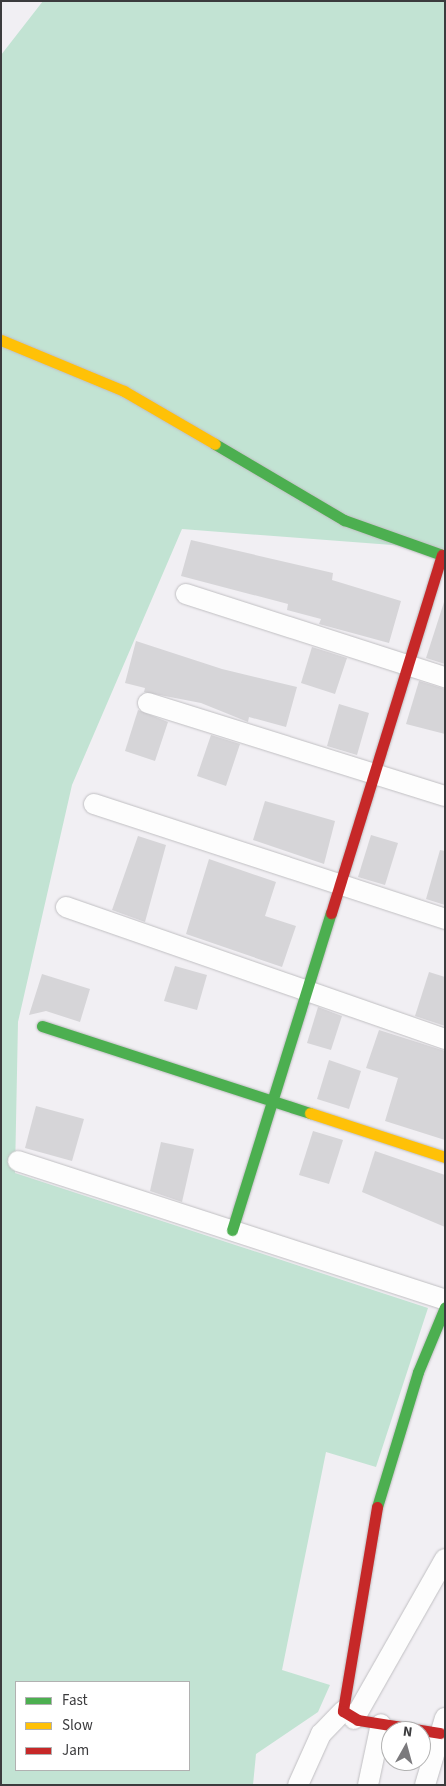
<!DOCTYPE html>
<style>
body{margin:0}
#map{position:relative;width:446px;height:1786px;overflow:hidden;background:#f1eff3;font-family:"Source Sans 3",sans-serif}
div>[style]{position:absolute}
.green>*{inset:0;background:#c2e3d3}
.building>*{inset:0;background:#d6d5d8}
.roads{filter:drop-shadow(0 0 1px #c0bfc2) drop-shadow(0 0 1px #c0bfc2)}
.street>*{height:20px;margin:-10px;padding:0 10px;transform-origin:10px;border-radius:10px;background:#fdfdfd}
.fast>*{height:11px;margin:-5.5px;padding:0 5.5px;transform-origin:5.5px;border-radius:5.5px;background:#4caf50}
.slow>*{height:11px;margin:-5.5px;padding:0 5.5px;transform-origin:5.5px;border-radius:5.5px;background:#ffc107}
.jam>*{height:11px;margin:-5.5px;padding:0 5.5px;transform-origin:5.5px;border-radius:5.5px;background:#c62828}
span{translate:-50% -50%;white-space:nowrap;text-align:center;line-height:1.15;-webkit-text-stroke:5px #fff;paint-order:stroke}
.frame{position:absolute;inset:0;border:2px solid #3b3b3d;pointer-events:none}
.legend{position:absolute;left:15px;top:1681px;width:175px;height:90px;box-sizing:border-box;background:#fff;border:1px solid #b1b1b1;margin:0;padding:6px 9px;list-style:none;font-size:15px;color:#3b3b3d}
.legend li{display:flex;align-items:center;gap:10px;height:25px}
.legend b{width:25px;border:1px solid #b1b1b1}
.north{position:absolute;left:381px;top:1721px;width:50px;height:50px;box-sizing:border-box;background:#fff;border:1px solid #b1b1b1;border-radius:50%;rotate:7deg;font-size:14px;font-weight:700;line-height:20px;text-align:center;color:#3b3b3d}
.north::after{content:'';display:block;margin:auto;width:18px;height:22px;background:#7b7a7d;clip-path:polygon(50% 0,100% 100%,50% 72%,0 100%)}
</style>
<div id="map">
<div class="green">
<i style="clip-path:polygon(evenodd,43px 1px,445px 1px,445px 549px,182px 529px,72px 785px,18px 1022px,15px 1173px,428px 1308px,376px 1467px,326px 1452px,282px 1670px,330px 1685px,318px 1712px,256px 1754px,253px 1785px,1px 1785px,1px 55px,43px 1px,16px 1682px,189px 1682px,189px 1770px,16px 1770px,16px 1682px)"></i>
</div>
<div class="building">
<i style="clip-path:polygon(191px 540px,333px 573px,332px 580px,401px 601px,389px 643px,319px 624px,321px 619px,287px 610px,288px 604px,181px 576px)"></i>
<i style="clip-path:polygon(445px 599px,445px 664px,426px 658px)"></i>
<i style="clip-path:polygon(136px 641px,222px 669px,297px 687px,286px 727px,249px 717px,248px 722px,201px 703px,144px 692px,145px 688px,125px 683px)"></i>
<i style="clip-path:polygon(312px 647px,347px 658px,335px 694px,301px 683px)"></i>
<i style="clip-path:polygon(419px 681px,445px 689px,445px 734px,406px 724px)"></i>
<i style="clip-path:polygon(339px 704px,369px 713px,357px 755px,327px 746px)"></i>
<i style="clip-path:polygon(138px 710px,168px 722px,155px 761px,125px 751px)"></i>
<i style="clip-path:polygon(211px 735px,240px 744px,226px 786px,197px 776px)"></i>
<i style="clip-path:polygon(265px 801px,335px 821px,324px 864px,253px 840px)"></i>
<i style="clip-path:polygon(371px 835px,398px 843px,385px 885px,358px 877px)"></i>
<i style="clip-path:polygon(138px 836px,166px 845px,145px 922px,112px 910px)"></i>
<i style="clip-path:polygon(440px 850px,445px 851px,445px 905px,426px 899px)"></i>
<i style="clip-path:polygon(209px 859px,276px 882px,265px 916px,296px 926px,282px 967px,186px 934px)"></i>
<i style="clip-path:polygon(175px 966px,207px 975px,197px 1010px,164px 1001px)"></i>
<i style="clip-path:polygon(429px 972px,445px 977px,445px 1026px,415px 1016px)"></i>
<i style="clip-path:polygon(42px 974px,90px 989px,80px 1022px,46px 1011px,29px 1015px)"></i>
<i style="clip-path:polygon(318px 1007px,342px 1016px,331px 1050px,307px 1043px)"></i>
<i style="clip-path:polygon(379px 1030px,445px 1051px,445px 1140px,385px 1121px,398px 1078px,366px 1068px)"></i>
<i style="clip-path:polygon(329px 1060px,361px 1071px,349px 1109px,317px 1099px)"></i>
<i style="clip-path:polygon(36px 1106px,84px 1119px,72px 1161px,25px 1148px)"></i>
<i style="clip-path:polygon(313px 1131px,343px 1140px,329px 1184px,299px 1175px)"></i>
<i style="clip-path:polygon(161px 1142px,194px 1149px,182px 1202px,150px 1191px)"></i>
<i style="clip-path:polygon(375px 1151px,445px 1175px,445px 1227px,362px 1192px)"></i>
</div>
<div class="roads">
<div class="street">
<i style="left:186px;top:594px;width:272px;rotate:17.8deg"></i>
<i style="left:148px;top:703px;width:311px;rotate:17.4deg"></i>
<i style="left:94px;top:804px;width:369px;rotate:18.1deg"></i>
<i style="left:66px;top:907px;width:401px;rotate:19.2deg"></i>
<i style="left:18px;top:1161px;width:449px;rotate:18deg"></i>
<i style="left:354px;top:1719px;width:184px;rotate:-60.4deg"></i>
<i style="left:298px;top:1785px;width:56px;rotate:-65.7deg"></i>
<i style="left:321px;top:1734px;width:32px;rotate:-46deg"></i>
<i style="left:368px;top:1785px;width:62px;rotate:-78deg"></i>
<i style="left:425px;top:1785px;width:70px;rotate:-73.4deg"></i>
</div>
<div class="fast">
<i style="left:215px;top:444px;width:150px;rotate:30.5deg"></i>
<i style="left:344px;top:520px;width:107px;rotate:19.6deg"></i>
<i style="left:42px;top:1026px;width:282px;rotate:18deg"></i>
<i style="left:232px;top:1230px;width:332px;rotate:-72.7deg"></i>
<i style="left:377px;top:1507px;width:141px;rotate:-73.1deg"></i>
<i style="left:418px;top:1372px;width:70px;rotate:-67.4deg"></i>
</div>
<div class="slow">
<i style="left:1px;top:340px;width:133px;rotate:22.5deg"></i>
<i style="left:124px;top:391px;width:105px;rotate:30.2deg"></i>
<i style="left:310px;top:1113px;width:142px;rotate:18.1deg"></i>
</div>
<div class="jam">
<i style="left:331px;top:913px;width:375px;rotate:-72.8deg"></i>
<i style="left:377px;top:1507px;width:207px;rotate:99.5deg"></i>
<i style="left:343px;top:1711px;width:17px;rotate:31deg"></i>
<i style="left:358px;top:1720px;width:83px;rotate:9deg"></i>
</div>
</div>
<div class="frame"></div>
<ul class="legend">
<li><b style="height:6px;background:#4caf50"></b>Fast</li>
<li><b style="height:6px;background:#ffc107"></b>Slow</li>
<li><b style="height:6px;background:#c62828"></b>Jam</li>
</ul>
<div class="north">N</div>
</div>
